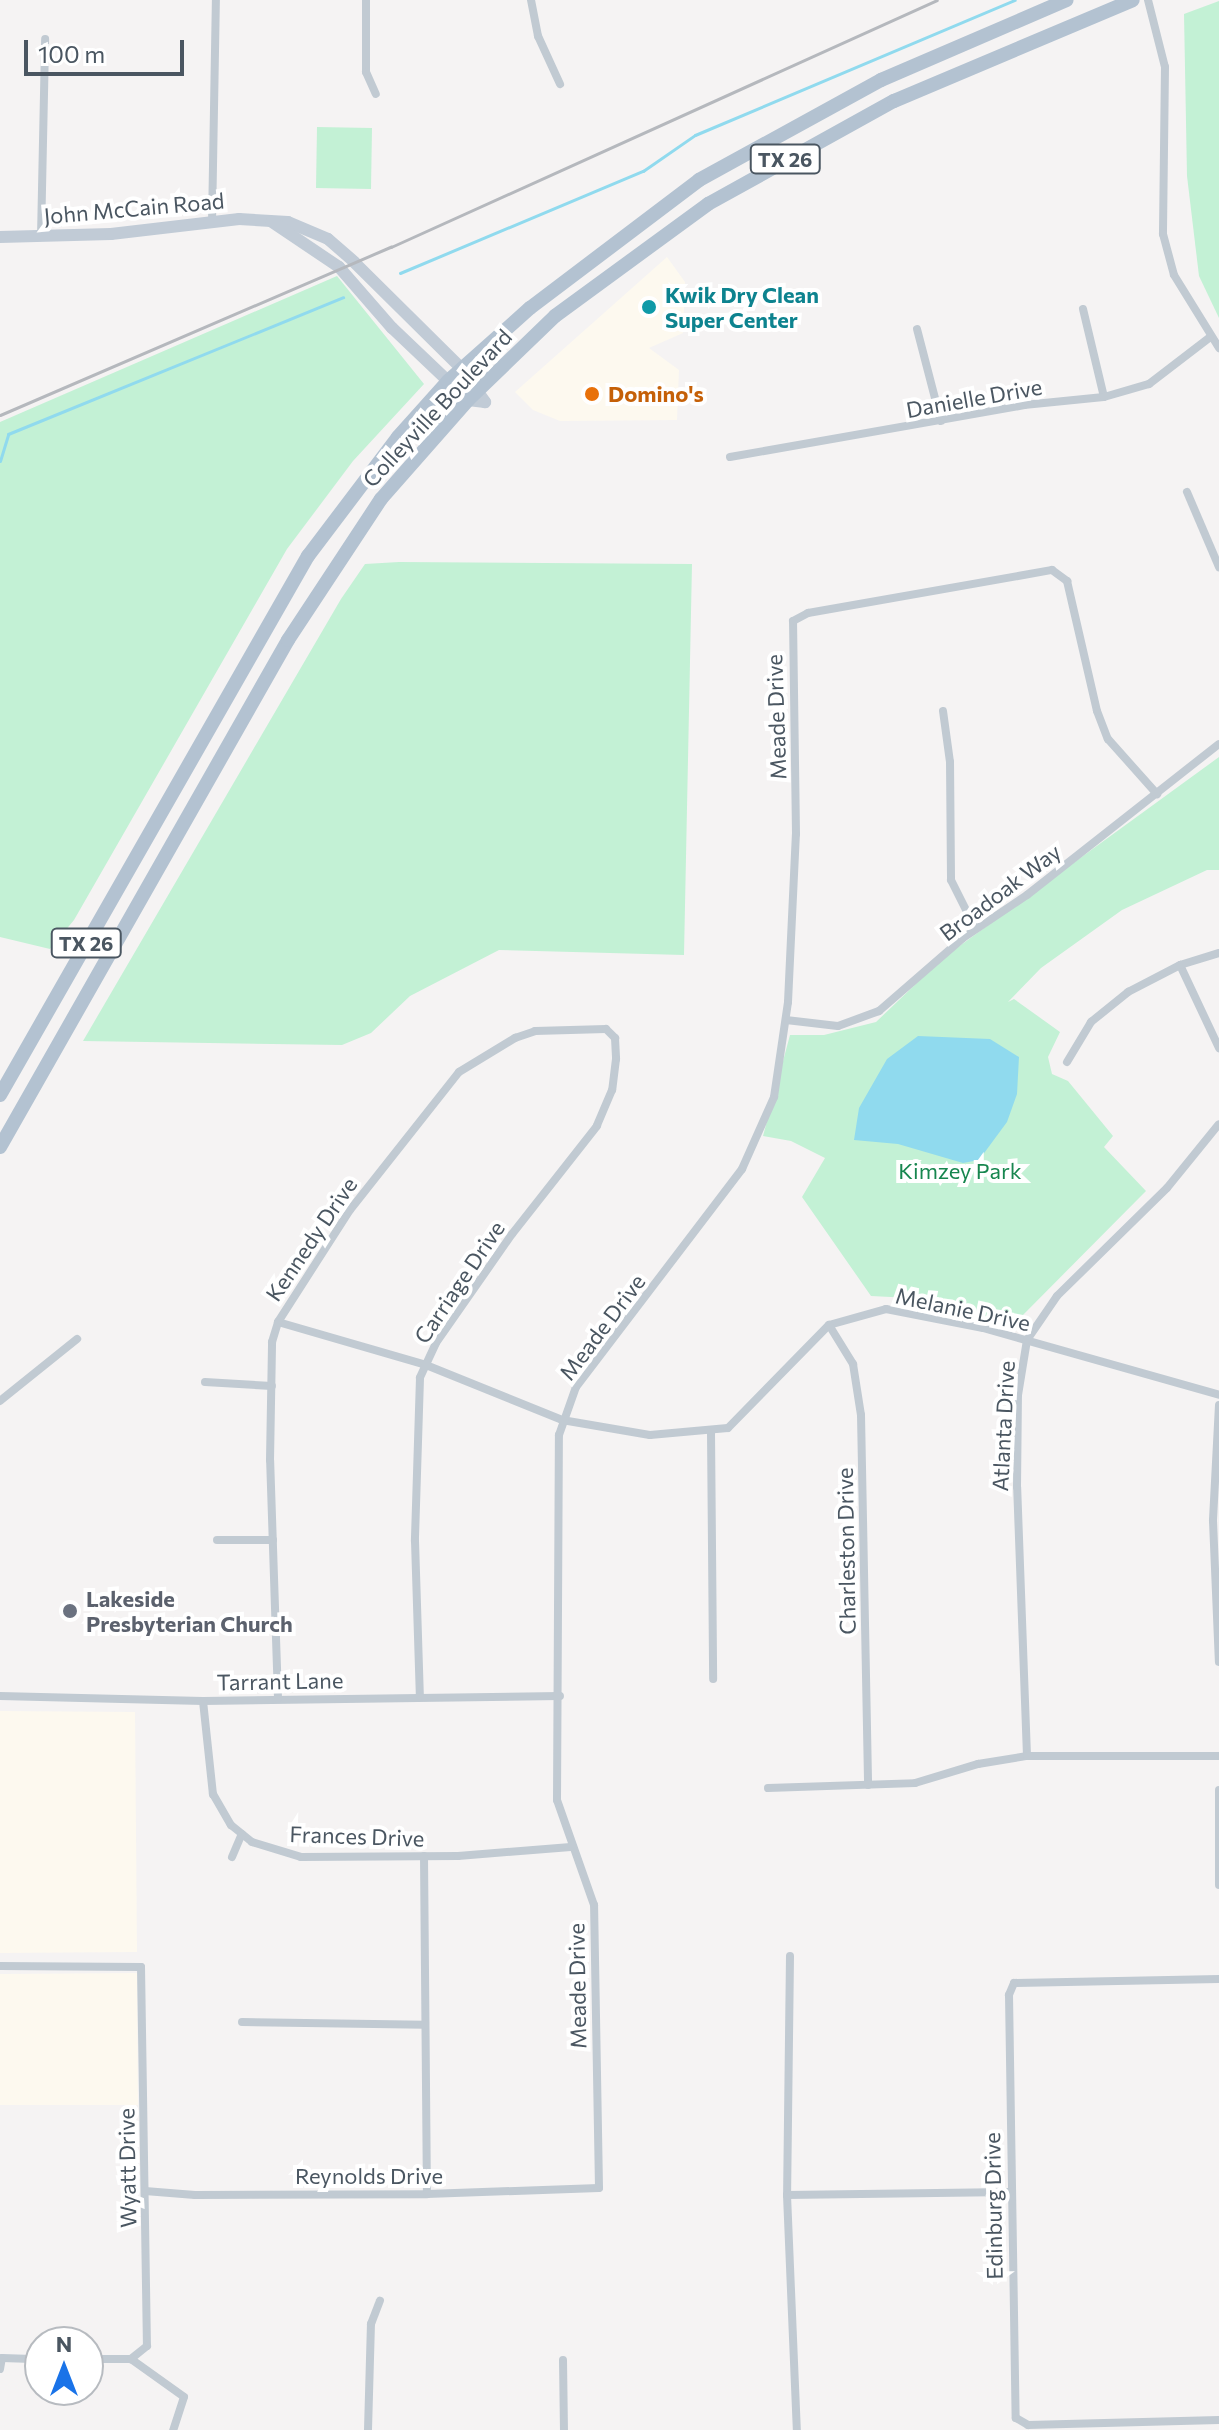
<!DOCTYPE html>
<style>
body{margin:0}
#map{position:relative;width:1219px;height:2430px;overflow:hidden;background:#f5f3f3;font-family:Commissioner,sans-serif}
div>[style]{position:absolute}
.commercial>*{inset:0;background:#fdf9ef}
.green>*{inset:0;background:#c3f1d5}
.water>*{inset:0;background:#90daee}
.stream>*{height:3px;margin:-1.5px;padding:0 1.5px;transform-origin:1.5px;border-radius:1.5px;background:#90daee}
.street>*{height:8px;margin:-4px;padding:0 4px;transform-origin:4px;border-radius:4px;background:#c1cad2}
.secondary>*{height:12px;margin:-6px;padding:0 6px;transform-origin:6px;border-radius:6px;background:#c1cbd6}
.primary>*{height:14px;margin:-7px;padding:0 7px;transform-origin:7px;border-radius:7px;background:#b3c2d1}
.rail>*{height:3px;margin:-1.5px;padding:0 1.5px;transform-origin:1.5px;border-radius:1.5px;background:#b5b8bd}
.dots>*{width:22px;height:22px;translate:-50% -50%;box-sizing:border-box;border:4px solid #fff;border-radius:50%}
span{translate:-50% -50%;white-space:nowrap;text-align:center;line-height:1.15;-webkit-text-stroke:8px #fff;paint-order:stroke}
.shield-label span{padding:2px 6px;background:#fff;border:2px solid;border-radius:6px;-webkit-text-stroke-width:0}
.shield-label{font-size:20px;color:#4a5661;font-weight:700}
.street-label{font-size:22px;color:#4a5661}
.culture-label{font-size:22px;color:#0d838f;font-weight:700}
.left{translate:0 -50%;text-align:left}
.food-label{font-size:22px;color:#c56008;font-weight:700}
.park-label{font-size:22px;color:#17864f}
.worship-label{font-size:22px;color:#5b616d;font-weight:700}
.north{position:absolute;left:24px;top:2326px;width:80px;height:80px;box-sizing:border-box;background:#fff;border:2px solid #b7bbc0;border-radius:50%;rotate:0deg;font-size:22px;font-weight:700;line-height:32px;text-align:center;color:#4a5661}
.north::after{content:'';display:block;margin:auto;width:28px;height:36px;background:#1a73e8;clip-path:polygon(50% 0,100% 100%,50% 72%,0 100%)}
.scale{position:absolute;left:24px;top:40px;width:160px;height:36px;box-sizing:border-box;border:4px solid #4a5661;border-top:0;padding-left:10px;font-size:24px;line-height:28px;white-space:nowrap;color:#4a5661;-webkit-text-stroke:6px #fff;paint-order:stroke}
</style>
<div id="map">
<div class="commercial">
<i style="clip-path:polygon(667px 257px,685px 282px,683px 333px,649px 348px,679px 370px,677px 420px,560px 421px,533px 410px,515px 392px)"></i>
<i style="clip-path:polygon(0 1711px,135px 1712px,137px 1952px,0 1953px)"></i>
<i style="clip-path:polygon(137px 1973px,138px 2105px,0 2105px,0 1974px)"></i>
</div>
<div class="green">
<i style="clip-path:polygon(1219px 1px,1219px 318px,1199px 276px,1187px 176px,1184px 14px)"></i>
<i style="clip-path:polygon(317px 127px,372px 128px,371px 189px,316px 188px)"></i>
<i style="clip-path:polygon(337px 276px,424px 384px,353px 461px,287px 549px,74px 920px,50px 949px,0 937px,0 422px)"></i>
<i style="clip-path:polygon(399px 562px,692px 564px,684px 955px,499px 950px,410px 996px,371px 1033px,342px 1045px,83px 1041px,341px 599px,365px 564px)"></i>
<i style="clip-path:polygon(1219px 757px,1219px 870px,1207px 870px,1122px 910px,1041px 968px,1008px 1002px,1014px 999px,1060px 1032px,1048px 1057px,1052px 1074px,1068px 1081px,1113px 1136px,1104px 1147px,1146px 1191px,1014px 1324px,911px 1298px,871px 1296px,802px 1197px,825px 1158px,791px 1141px,763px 1136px,790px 1035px,824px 1035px,876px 1022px,943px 958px)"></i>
</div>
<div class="water">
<i style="clip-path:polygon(918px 1036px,990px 1039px,1019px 1057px,1017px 1094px,1007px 1122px,979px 1160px,963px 1163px,898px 1144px,854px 1140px,859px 1108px,887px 1059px)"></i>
</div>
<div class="stream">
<i style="left:400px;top:273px;width:264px;rotate:-22.8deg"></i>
<i style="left:643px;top:171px;width:63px;rotate:-34.7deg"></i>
<i style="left:695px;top:135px;width:347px;rotate:-22.9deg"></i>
<i style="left:0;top:461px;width:28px;rotate:-73deg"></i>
<i style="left:8px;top:434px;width:362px;rotate:-22.2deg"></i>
</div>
<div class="street">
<i style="left:366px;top:0;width:72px;rotate:90deg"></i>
<i style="left:366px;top:72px;width:24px;rotate:66deg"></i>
<i style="left:531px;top:0;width:37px;rotate:79deg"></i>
<i style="left:538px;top:36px;width:53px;rotate:65.4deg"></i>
<i style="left:1148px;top:0;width:69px;rotate:75.8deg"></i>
<i style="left:1165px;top:67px;width:167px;rotate:90.7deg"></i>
<i style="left:1163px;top:234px;width:42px;rotate:75deg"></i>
<i style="left:1174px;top:275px;width:86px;rotate:58.3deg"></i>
<i style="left:212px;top:223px;width:223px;rotate:-89deg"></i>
<i style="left:41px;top:237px;width:198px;rotate:-88.8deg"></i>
<i style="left:1083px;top:309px;width:90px;rotate:76.6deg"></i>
<i style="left:917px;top:329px;width:95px;rotate:75.4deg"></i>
<i style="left:730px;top:457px;width:299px;rotate:-10deg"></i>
<i style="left:1024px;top:405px;width:80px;rotate:-5.7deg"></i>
<i style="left:1104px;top:397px;width:47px;rotate:-16.1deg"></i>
<i style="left:1149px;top:384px;width:76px;rotate:-37.5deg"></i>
<i style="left:1187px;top:492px;width:82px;rotate:66.9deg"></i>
<i style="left:943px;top:711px;width:51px;rotate:82.2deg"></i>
<i style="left:950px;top:762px;width:118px;rotate:89.5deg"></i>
<i style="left:951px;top:880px;width:54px;rotate:63.4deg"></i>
<i style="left:1180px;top:965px;width:92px;rotate:64.8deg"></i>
<i style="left:786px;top:1020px;width:52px;rotate:6.6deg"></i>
<i style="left:838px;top:1026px;width:44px;rotate:-20.1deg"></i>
<i style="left:879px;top:1011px;width:111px;rotate:-41deg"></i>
<i style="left:963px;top:938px;width:77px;rotate:-33.9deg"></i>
<i style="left:1027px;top:895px;width:244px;rotate:-38.2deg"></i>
<i style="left:1067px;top:1062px;width:47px;rotate:-59deg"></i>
<i style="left:1091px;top:1022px;width:48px;rotate:-39deg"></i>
<i style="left:1128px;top:992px;width:59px;rotate:-27.4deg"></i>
<i style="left:1180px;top:965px;width:41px;rotate:-17.1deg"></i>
<i style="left:278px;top:1322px;width:154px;rotate:16.2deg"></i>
<i style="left:426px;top:1365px;width:147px;rotate:22deg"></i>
<i style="left:562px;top:1420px;width:89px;rotate:9.7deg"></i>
<i style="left:650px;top:1435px;width:78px;rotate:-5.1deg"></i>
<i style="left:728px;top:1428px;width:144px;rotate:-45.6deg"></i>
<i style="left:829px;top:1325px;width:59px;rotate:-15.7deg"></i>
<i style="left:886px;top:1309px;width:99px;rotate:11.1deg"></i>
<i style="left:983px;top:1328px;width:245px;rotate:15.8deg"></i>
<i style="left:829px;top:1325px;width:46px;rotate:58.4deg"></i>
<i style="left:853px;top:1364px;width:52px;rotate:81.1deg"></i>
<i style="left:861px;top:1415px;width:370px;rotate:88.9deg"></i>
<i style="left:205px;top:1382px;width:67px;rotate:3.4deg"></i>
<i style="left:0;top:1401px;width:99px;rotate:-38.8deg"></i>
<i style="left:1219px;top:1405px;width:116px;rotate:93deg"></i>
<i style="left:1213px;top:1521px;width:141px;rotate:87.6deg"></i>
<i style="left:711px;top:1432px;width:247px;rotate:89.5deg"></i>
<i style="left:217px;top:1540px;width:56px"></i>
<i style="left:0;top:1696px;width:203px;rotate:1.4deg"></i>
<i style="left:203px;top:1701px;width:357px;rotate:-0.8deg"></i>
<i style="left:278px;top:1698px;width:238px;rotate:-91.9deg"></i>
<i style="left:270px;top:1460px;width:118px;rotate:-89deg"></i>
<i style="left:272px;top:1342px;width:21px;rotate:-73deg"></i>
<i style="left:278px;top:1322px;width:133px;rotate:-57.3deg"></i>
<i style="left:350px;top:1210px;width:176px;rotate:-51.7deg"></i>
<i style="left:459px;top:1072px;width:66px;rotate:-31.3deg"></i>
<i style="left:515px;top:1038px;width:21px;rotate:-19deg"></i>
<i style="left:535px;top:1031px;width:71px;rotate:-1.6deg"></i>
<i style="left:606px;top:1029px;width:13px;rotate:45deg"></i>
<i style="left:615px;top:1038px;width:21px;rotate:87deg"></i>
<i style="left:616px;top:1059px;width:31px;rotate:97deg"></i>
<i style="left:612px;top:1090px;width:39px;rotate:113deg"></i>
<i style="left:597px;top:1126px;width:137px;rotate:128.2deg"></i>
<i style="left:512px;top:1234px;width:133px;rotate:124.9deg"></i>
<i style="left:436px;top:1343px;width:38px;rotate:115deg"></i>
<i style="left:420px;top:1378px;width:163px;rotate:91.8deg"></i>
<i style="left:415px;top:1541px;width:155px;rotate:88.2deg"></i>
<i style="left:203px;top:1701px;width:94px;rotate:83.9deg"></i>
<i style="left:213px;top:1794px;width:36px;rotate:60deg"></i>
<i style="left:231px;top:1825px;width:27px;rotate:39deg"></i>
<i style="left:252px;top:1842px;width:51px;rotate:17deg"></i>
<i style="left:301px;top:1857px;width:157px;rotate:-0.4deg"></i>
<i style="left:458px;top:1856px;width:113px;rotate:-4.6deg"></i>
<i style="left:1027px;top:1756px;width:269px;rotate:-92.1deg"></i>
<i style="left:1017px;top:1487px;width:92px;rotate:-89.4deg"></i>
<i style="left:1018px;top:1395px;width:56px;rotate:-80.7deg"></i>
<i style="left:1027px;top:1340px;width:53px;rotate:-55.7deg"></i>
<i style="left:1057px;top:1296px;width:154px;rotate:-44.5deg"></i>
<i style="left:1167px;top:1188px;width:82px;rotate:-50.9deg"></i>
<i style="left:768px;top:1788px;width:147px;rotate:-1.9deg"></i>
<i style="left:915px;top:1783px;width:66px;rotate:-16.8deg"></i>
<i style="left:978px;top:1764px;width:50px;rotate:-9.3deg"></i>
<i style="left:1027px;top:1756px;width:192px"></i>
<i style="left:1219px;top:1790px;width:95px;rotate:90deg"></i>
<i style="left:424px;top:1856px;width:338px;rotate:89.5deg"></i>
<i style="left:232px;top:1857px;width:25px;rotate:-67deg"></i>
<i style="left:790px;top:1956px;width:239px;rotate:90.7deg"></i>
<i style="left:787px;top:2195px;width:235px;rotate:87.6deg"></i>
<i style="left:0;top:1966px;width:141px;rotate:0.4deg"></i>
<i style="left:141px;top:1967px;width:379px;rotate:89.1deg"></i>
<i style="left:147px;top:2346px;width:21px;rotate:141deg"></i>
<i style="left:131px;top:2359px;width:43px;rotate:180deg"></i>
<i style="left:1219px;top:1979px;width:205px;rotate:178.9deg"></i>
<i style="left:1014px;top:1983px;width:13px;rotate:113deg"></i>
<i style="left:1009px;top:1995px;width:423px;rotate:89.1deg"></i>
<i style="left:1016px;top:2418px;width:14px;rotate:30deg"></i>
<i style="left:1028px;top:2425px;width:191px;rotate:-1.5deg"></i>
<i style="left:242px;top:2022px;width:183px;rotate:0.9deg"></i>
<i style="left:145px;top:2191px;width:50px;rotate:4.6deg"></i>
<i style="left:195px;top:2195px;width:232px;rotate:-0.2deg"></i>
<i style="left:427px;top:2194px;width:172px;rotate:-2deg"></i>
<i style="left:599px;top:2188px;width:283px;rotate:-91deg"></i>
<i style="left:594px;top:1905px;width:111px;rotate:-109.4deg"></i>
<i style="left:557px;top:1800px;width:365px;rotate:-89.7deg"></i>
<i style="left:559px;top:1435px;width:51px;rotate:-70.5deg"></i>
<i style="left:576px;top:1387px;width:274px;rotate:-52.7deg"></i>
<i style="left:742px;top:1169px;width:79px;rotate:-66deg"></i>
<i style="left:774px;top:1097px;width:96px;rotate:-81.6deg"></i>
<i style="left:788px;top:1002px;width:168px;rotate:-87.3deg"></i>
<i style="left:796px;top:834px;width:213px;rotate:-90.8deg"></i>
<i style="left:793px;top:621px;width:17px;rotate:-28deg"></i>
<i style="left:808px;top:613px;width:248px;rotate:-10deg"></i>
<i style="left:1052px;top:570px;width:19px;rotate:36deg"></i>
<i style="left:1067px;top:581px;width:133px;rotate:77deg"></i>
<i style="left:1097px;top:711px;width:30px;rotate:69deg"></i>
<i style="left:1108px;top:739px;width:74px;rotate:48.3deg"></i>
<i style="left:787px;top:2195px;width:223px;rotate:-0.8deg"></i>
<i style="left:131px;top:2359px;width:65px;rotate:35.6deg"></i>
<i style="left:184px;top:2397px;width:35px;rotate:108deg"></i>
<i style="left:563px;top:2360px;width:70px;rotate:89.2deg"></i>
<i style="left:0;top:2369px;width:11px;rotate:-80deg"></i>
<i style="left:2px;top:2358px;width:38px;rotate:2deg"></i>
<i style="left:368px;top:2430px;width:106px;rotate:-88.4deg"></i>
<i style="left:371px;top:2324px;width:25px;rotate:-69deg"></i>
</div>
<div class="secondary">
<i style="left:0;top:237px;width:111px;rotate:-1.5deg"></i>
<i style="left:111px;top:234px;width:129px;rotate:-6.7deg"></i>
<i style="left:239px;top:219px;width:49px;rotate:3.5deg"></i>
<i style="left:288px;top:222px;width:43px;rotate:23deg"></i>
<i style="left:328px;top:239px;width:35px;rotate:41deg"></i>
<i style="left:354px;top:262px;width:151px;rotate:44.7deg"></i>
<i style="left:461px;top:368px;width:42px;rotate:54.8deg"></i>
<i style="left:485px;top:402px;width:17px;rotate:-173deg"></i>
<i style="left:468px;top:400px;width:105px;rotate:-136.5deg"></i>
<i style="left:392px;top:328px;width:81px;rotate:-131deg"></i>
<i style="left:339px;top:267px;width:81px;rotate:-146.1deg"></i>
</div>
<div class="primary">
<i style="left:0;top:1095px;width:621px;rotate:-60.26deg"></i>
<i style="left:308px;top:556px;width:149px;rotate:-52.9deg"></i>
<i style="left:398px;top:437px;width:75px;rotate:-48.2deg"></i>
<i style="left:448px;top:381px;width:110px;rotate:-41.7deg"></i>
<i style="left:530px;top:308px;width:212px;rotate:-37.1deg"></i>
<i style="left:699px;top:180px;width:208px;rotate:-28.8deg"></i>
<i style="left:881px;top:80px;width:202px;rotate:-23.3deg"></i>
<i style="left:0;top:1147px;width:583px;rotate:-60.4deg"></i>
<i style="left:288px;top:640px;width:169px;rotate:-56.6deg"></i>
<i style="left:381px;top:499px;width:132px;rotate:-48.7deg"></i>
<i style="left:468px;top:400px;width:121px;rotate:-44deg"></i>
<i style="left:555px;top:316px;width:190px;rotate:-36.2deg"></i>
<i style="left:708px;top:204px;width:213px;rotate:-29deg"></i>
<i style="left:894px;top:101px;width:259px;rotate:-22.9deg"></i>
</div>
<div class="rail">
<i style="left:0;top:415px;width:426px;rotate:-23.3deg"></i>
<i style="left:391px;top:247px;width:599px;rotate:-24.34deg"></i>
</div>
<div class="dots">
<i style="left:649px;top:307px;background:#0f9aa8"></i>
<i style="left:592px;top:394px;background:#e8710a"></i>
<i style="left:70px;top:1611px;background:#6b7280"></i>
</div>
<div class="shield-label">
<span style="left:785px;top:159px">TX 26</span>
<span style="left:86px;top:943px">TX 26</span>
</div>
<div class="street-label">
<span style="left:134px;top:208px;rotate:-5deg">John McCain Road</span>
<span style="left:974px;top:398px;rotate:-10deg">Danielle Drive</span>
<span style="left:437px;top:408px;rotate:-47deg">Colleyville Boulevard</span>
<span style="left:776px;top:717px;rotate:-92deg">Meade Drive</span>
<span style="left:1000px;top:892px;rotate:-37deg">Broadoak Way</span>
<span style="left:311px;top:1239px;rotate:-56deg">Kennedy Drive</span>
<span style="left:459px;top:1282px;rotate:-56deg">Carriage Drive</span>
<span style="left:963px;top:1309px;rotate:12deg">Melanie Drive</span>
<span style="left:602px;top:1327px;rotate:-53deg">Meade Drive</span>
<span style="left:1003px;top:1426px;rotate:-87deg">Atlanta Drive</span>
<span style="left:846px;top:1551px;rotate:-91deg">Charleston Drive</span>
<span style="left:280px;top:1681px;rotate:-1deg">Tarrant Lane</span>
<span style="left:357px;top:1836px;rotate:2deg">Frances Drive</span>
<span style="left:577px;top:1986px;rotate:-91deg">Meade Drive</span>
<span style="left:127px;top:2168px;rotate:-91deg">Wyatt Drive</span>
<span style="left:369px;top:2176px">Reynolds Drive</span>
<span style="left:993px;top:2206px;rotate:-91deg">Edinburg Drive</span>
</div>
<div class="culture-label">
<span class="left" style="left:665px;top:307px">Kwik Dry Clean<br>Super Center</span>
</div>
<div class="food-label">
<span class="left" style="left:608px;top:394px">Domino's</span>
</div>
<div class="park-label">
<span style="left:960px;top:1171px">Kimzey Park</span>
</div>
<div class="worship-label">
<span class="left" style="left:86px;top:1611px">Lakeside<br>Presbyterian Church</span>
</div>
<div class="north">N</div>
<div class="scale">100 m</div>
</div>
